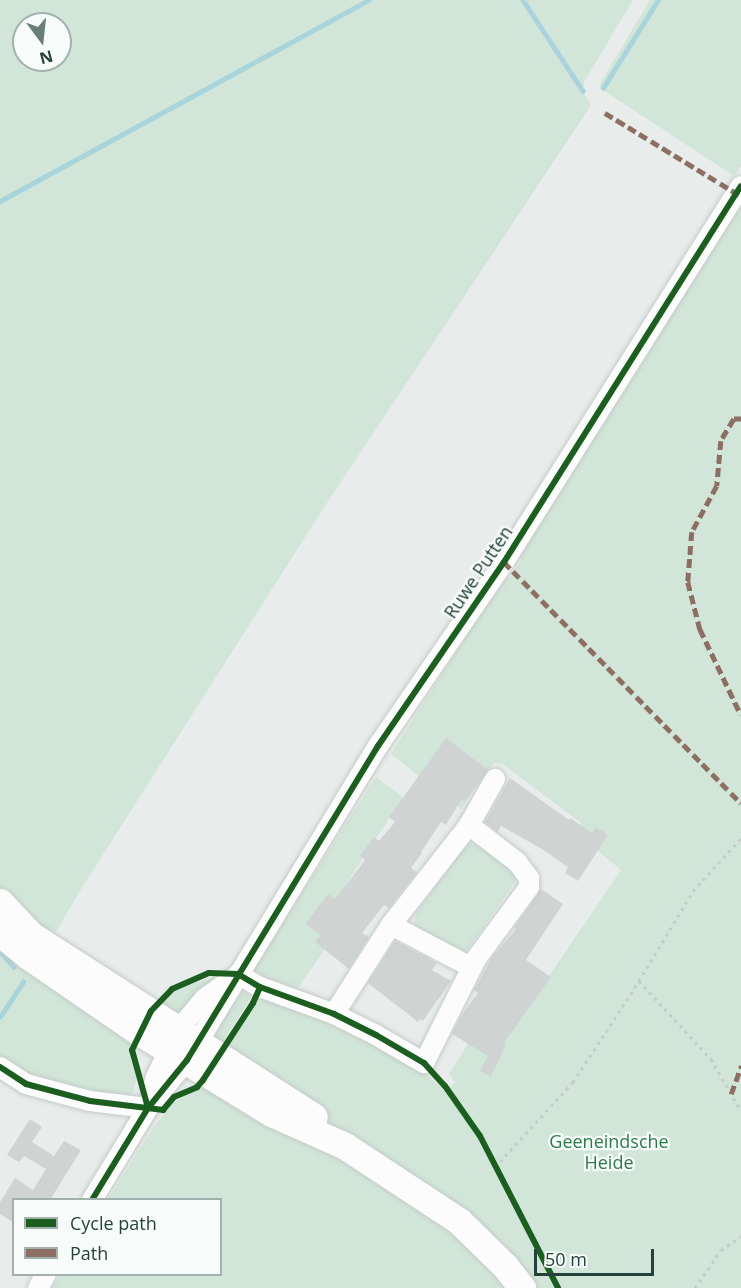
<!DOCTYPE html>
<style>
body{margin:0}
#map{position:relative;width:741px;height:1288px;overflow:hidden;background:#e8edeb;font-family:"Open Sans",sans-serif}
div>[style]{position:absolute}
.green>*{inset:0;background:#d1e6d8}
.stream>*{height:4.5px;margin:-2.25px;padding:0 2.25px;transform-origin:2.25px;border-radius:2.25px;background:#a9d4db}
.building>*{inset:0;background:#cfd4d2}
.path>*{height:3px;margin-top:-1.5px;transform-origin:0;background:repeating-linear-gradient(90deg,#c3ccca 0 3px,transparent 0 7.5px)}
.roads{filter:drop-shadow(0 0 2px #c5cac8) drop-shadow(0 0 2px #c5cac8)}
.street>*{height:20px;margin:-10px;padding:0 10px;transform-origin:10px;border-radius:10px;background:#fcfcfc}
.secondary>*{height:27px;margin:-13.5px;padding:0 13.5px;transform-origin:13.5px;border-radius:13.5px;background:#fcfcfc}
.quiet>*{height:4.5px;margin-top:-2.25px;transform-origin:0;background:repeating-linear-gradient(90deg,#8d6e63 0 9px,transparent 0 13.5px)}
.cycleway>*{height:6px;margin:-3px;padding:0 3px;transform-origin:3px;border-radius:3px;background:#1b5e20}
span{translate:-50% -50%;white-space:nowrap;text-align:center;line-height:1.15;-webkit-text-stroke:4.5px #f7fbf9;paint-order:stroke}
.street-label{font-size:18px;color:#24423a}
.park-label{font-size:18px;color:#2d7a4b}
.legend{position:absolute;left:12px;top:1198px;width:210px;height:78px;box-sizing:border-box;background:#f7fbf9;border:2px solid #a3b1ad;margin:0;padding:8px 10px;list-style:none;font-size:18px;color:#24423a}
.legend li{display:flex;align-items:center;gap:12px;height:30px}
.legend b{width:30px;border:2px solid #a3b1ad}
.north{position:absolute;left:12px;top:12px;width:60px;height:60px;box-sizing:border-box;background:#f7fbf9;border:2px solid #a3b1ad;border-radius:50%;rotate:165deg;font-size:16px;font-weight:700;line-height:24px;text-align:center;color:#24423a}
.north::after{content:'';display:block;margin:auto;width:21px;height:27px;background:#697e78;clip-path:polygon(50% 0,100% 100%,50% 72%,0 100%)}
.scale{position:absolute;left:534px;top:1249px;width:120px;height:27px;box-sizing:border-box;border:3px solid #24423a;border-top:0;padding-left:8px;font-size:18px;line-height:21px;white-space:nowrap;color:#24423a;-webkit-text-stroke:4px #f7fbf9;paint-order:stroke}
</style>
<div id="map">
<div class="green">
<i style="clip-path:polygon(evenodd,0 0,633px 0,584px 82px,583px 93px,590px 102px,590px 107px,323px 509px,78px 894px,52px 939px,0 894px,0 0,24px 24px,60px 24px,60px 60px,24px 60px,24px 24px)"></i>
<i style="clip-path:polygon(650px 0,741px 0,741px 166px,734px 176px,600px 88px,601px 82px)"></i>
<i style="clip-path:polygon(741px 205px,741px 1288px,52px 1288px,61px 1275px,220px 1274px,220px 1200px,108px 1199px,154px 1127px,174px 1102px,197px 1090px,206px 1079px,359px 1146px,321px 1116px,225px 1052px,253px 1007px,266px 994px,305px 1007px,414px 1061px,447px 1093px,455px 1082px,449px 1074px,479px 1026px,508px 1036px,621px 870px,577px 834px,581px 823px,501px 763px,494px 763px,461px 809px,391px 754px,504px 577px,510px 578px,522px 560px,518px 556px)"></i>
<i style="clip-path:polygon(376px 777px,403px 797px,324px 918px,330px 942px,297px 989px,252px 972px)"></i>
<i style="clip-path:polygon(475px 844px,515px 870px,515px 882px,469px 948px,458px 955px,414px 925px,416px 913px,466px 845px)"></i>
<i style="clip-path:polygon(0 937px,131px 1040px,129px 1050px,137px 1078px,133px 1092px,128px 1098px,64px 1091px,0 1061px)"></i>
<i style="clip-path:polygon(220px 976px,182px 1011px,173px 1013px,157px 1008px,172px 992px,183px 986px)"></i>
<i style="clip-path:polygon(246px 992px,251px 997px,249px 1001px,220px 1047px,214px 1030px,235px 996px)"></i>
</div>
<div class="stream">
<i style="left:523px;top:0;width:109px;rotate:56.6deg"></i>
<i style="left:603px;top:88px;width:104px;rotate:-58deg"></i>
<i style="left:0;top:201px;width:420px;rotate:-28.6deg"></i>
<i style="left:0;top:951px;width:21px;rotate:49deg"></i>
<i style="left:0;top:1017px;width:42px;rotate:-56.7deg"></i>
</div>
<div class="building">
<i style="clip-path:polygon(446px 738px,488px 770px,465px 801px,462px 799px,446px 825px,441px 822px,421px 852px,422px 853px,411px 868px,417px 872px,389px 908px,384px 905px,362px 933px,369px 937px,349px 969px,315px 942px,321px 935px,305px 924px,328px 894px,335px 899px,365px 860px,360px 856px,374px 837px,379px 841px,395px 822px,389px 817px)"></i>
<i style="clip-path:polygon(510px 778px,569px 820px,570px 818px,592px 833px,596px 827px,608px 835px,578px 881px,565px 873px,568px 867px,542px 849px,501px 826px,497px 832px,485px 822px)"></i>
<i style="clip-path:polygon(541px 889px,563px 904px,526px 960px,551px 977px,504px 1043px,506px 1044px,491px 1077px,480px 1071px,488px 1056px,452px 1034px,462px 1015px,478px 993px,474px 990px,493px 956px,516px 929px,514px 928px)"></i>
<i style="clip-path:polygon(395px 941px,437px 963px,432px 970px,451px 981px,423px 1021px,420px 1019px,418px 1022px,368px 983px)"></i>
<i style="clip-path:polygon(30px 1119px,42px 1127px,32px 1142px,54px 1156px,64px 1141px,81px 1150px,50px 1200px,14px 1200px,14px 1223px,0 1214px,0 1202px,15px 1178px,33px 1190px,46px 1169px,24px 1156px,19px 1162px,7px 1155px)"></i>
</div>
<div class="path">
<i style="left:639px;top:981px;width:106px;rotate:47.3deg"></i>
<i style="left:711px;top:1059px;width:60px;rotate:60deg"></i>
<i style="left:495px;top:1167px;width:115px;rotate:-47.5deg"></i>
<i style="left:573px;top:1082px;width:121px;rotate:-56.8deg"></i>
<i style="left:639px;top:981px;width:105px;rotate:-59deg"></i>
<i style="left:693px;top:891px;width:72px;rotate:-47.8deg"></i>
<i style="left:695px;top:1288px;width:46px;rotate:-55.6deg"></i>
<i style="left:721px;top:1250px;width:24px;rotate:-35deg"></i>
</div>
<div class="roads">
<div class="street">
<i style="left:391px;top:925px;width:90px;rotate:27.7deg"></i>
<i style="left:238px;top:974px;width:26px;rotate:31deg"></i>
<i style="left:260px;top:987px;width:79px;rotate:20deg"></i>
<i style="left:334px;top:1014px;width:47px;rotate:26.6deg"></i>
<i style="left:376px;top:1035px;width:56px;rotate:30.3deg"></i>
<i style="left:424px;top:1063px;width:116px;rotate:-63.4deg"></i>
<i style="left:476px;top:959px;width:89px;rotate:-53.6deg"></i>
<i style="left:529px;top:887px;width:9px;rotate:-90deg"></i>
<i style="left:529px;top:878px;width:20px;rotate:-127deg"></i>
<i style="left:517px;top:862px;width:61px;rotate:-142.4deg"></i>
<i style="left:334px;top:1014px;width:106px;rotate:-57.4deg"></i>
<i style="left:391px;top:925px;width:127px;rotate:-52deg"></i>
<i style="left:469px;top:825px;width:53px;rotate:-60.5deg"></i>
<i style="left:0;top:1067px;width:31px;rotate:33deg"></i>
<i style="left:26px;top:1084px;width:66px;rotate:14.9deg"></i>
<i style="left:90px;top:1101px;width:58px;rotate:6.9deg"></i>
<i style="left:150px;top:1103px;width:25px;rotate:-78deg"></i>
<i style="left:155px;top:1079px;width:55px;rotate:-64.4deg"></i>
<i style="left:179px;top:1029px;width:40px;rotate:-50deg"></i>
<i style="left:205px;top:998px;width:33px;rotate:-35deg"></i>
<i style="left:92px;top:1200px;width:108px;rotate:-58.7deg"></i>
<i style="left:148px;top:1108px;width:62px;rotate:-50.9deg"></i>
<i style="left:187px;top:1060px;width:368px;rotate:-58.7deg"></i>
<i style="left:378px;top:746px;width:223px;rotate:-55.6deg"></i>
<i style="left:504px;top:562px;width:444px;rotate:-57.8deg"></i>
<i style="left:38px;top:1288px;width:16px;rotate:-60deg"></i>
</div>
<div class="secondary">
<i style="left:0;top:902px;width:45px;rotate:46.8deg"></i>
<i style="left:31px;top:935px;width:336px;rotate:32.7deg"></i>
<i style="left:0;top:933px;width:35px;rotate:39deg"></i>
<i style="left:27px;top:955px;width:136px;rotate:34.5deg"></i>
<i style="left:139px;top:1032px;width:155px;rotate:31.5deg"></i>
<i style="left:271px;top:1113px;width:81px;rotate:24deg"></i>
<i style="left:345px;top:1146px;width:136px;rotate:33.3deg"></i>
<i style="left:459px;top:1221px;width:64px;rotate:44.4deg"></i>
<i style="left:505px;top:1266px;width:28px;rotate:52deg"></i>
</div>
</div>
<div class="quiet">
<i style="left:605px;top:113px;width:159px;rotate:31.4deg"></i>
<i style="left:741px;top:419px;width:7px;rotate:180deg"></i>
<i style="left:734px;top:419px;width:26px;rotate:121deg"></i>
<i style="left:721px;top:441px;width:45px;rotate:95.1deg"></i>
<i style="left:717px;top:486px;width:52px;rotate:118.5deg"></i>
<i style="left:692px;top:532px;width:50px;rotate:94.6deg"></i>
<i style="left:688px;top:582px;width:49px;rotate:75.7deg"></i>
<i style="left:700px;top:629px;width:95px;rotate:64.5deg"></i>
<i style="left:504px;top:562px;width:338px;rotate:45.5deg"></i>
<i style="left:731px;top:1094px;width:30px;rotate:-70deg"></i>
</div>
<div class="cycleway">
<i style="left:0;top:1067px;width:31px;rotate:33deg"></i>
<i style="left:26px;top:1084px;width:66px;rotate:14.9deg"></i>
<i style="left:90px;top:1101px;width:74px;rotate:7deg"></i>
<i style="left:163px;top:1110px;width:17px;rotate:-50deg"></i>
<i style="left:174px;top:1097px;width:25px;rotate:-23deg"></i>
<i style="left:197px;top:1087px;width:9px;rotate:-49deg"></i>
<i style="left:203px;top:1080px;width:92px;rotate:-57deg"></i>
<i style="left:253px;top:1003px;width:17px;rotate:-66deg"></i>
<i style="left:148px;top:1108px;width:60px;rotate:-105.4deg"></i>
<i style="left:132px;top:1050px;width:43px;rotate:-64deg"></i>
<i style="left:151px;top:1011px;width:30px;rotate:-46deg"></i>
<i style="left:172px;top:989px;width:40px;rotate:-23.4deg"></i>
<i style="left:209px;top:973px;width:29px;rotate:2deg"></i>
<i style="left:238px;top:974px;width:26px;rotate:31deg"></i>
<i style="left:260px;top:987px;width:79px;rotate:20deg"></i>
<i style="left:334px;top:1014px;width:47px;rotate:26.6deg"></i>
<i style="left:376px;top:1035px;width:56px;rotate:30.3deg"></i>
<i style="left:424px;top:1063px;width:31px;rotate:48deg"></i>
<i style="left:445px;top:1086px;width:61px;rotate:55deg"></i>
<i style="left:480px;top:1136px;width:171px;rotate:62.8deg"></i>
<i style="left:92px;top:1200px;width:108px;rotate:-58.7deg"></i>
<i style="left:148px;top:1108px;width:62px;rotate:-50.9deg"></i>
<i style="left:187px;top:1060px;width:368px;rotate:-58.7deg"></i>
<i style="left:378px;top:746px;width:223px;rotate:-55.6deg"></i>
<i style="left:504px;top:562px;width:444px;rotate:-57.8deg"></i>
</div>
<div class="street-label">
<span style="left:478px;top:572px;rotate:-56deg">Ruwe Putten</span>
</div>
<div class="park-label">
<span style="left:609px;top:1152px">Geeneindsche<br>Heide</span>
</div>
<ul class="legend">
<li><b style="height:8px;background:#1b5e20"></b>Cycle path</li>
<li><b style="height:8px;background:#8d6e63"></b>Path</li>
</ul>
<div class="north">N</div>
<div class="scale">50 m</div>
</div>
